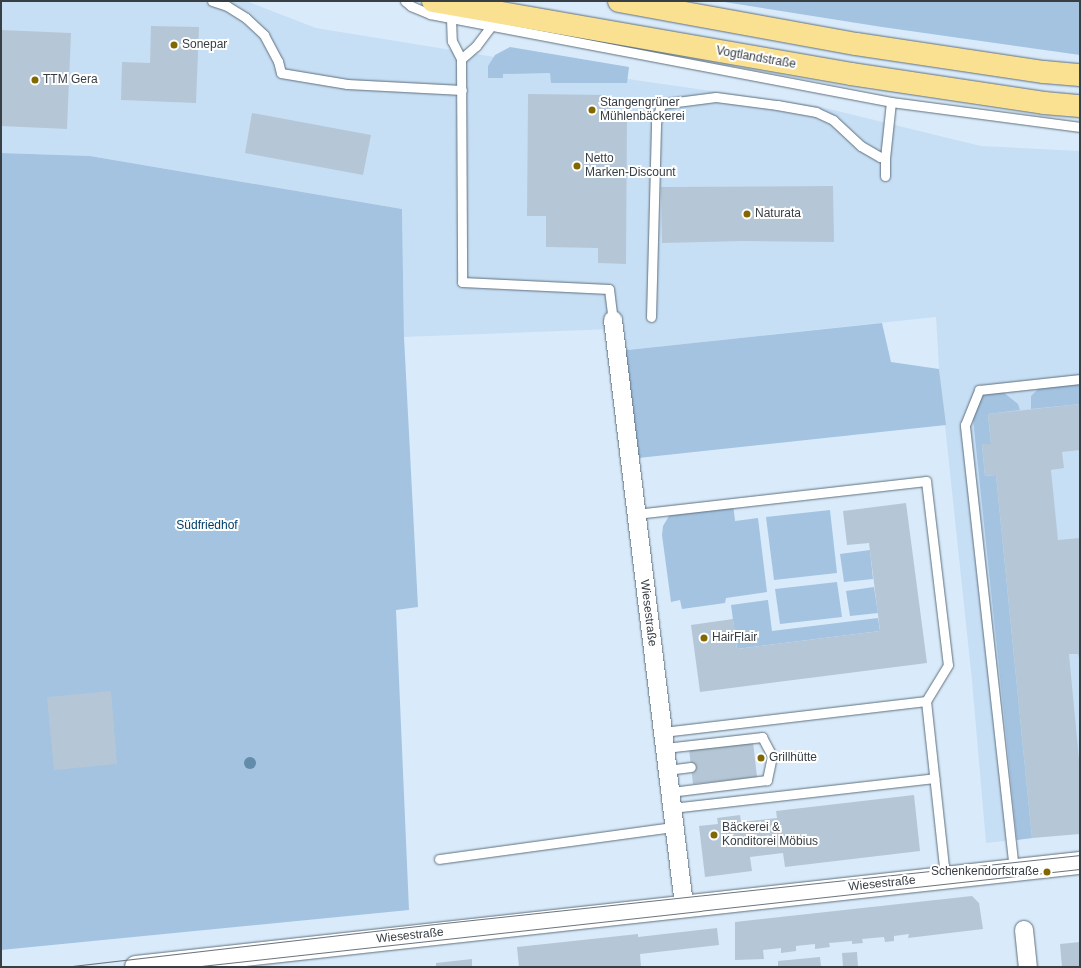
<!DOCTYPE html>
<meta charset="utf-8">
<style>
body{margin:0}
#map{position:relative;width:1081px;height:968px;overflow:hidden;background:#d9ebfb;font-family:Helvetica,sans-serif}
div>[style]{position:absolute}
.built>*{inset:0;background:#c7dff5}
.green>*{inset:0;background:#a3c3e1}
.building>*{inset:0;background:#b5c7d6}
.roads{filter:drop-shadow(0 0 1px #5f6f7d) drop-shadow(0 0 1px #5f6f7d)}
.service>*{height:9px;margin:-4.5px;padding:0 4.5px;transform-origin:4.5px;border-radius:4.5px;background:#fff}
.minor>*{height:18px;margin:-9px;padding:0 9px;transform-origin:9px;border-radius:9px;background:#fff}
.tertiary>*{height:22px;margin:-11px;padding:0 11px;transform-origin:11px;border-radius:11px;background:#fff}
.primary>*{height:22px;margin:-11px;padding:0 11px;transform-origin:11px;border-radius:11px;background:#fae191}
.tram>*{height:1px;margin:-0.5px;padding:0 0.5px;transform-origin:0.5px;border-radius:0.5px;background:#6a747d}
.trees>*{width:12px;height:12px;margin:-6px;border-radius:50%;background:#628caa}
.dots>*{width:11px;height:11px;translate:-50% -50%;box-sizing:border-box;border:2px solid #fff;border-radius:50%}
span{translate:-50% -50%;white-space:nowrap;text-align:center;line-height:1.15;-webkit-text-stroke:4px #fff;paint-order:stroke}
.poi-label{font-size:12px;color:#373e44}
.left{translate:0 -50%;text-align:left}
.right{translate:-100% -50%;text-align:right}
.street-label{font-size:12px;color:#373e44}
.park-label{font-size:12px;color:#003e68}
.frame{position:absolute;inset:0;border:2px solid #373e44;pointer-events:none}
</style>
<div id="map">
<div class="built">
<i style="clip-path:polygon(1px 1px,246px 1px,316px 28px,635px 80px,817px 106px,981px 146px,1080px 151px,1080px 833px,986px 843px,972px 681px,939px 369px,936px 317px,618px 351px,613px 329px,404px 337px,402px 209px,90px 156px,1px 153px)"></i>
</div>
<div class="green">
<i style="clip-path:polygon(718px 1px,1080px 1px,1080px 55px,882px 27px)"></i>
<i style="clip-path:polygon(510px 47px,629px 67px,627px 83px,551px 83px,550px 73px,503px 74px,503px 78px,488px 78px,488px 66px,495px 55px)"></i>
<i style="clip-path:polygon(1px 153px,90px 156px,402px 209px,404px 337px,418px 607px,396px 610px,409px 910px,1px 950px)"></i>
<i style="clip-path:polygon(882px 323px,891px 362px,939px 369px,946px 425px,629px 459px,618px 351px)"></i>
<i style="clip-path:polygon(1080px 379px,1080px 404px,1031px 409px,1031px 396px,1045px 382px)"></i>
<i style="clip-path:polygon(998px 388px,1018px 404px,1020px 410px,988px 414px,991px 444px,982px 445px,985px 476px,996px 475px,1032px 838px,1017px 840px,972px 409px,979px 390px)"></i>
<i style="clip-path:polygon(733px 503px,735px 521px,758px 518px,767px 592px,726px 598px,725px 603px,682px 609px,680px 600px,671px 602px,662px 535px,663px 526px,669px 516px,676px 510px)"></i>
<i style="clip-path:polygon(830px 510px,837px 573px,774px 580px,766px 517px)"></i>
<i style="clip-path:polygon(870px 550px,873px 579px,844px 582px,840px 554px)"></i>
<i style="clip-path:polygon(837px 582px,842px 617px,780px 624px,775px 589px)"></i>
<i style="clip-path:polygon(874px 587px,878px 613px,850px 616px,846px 591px)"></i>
<i style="clip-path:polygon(768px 600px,772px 631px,878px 618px,880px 631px,737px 649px,731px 605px)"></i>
</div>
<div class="building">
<i style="clip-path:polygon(151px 26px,199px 27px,196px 103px,121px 100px,122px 62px,150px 63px)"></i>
<i style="clip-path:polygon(1px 30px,71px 33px,67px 129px,1px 126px)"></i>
<i style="clip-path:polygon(528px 94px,610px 95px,611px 116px,627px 116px,626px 264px,598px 263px,598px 248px,546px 247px,546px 216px,527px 216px)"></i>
<i style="clip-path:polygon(252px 113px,371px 135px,363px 175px,245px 153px)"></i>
<i style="clip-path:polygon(833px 186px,834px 242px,744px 241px,662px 243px,661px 187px)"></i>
<i style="clip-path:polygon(1080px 404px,1080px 450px,1062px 452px,1064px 468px,1051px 470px,1058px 540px,1080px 538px,1080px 662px,1078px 654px,1069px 654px,1080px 770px,1080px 834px,1032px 838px,996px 475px,985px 476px,982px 444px,991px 444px,988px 414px)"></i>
<i style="clip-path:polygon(906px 503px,927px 663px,700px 692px,691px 625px,733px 619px,737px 649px,880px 631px,869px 543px,847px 545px,843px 511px)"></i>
<i style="clip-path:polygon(111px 691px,117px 764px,54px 770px,47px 697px)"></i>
<i style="clip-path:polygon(753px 742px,757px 777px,693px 784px,689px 749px)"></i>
<i style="clip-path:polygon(914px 795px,920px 851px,785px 867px,783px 853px,750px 857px,752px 871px,705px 877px,699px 826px,718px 824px,717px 818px,740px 815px,741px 822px,777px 818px,776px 811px)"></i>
<i style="clip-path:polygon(972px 896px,979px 903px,983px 929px,908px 938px,909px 934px,894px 936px,894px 941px,885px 942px,884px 937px,862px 939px,863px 943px,852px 944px,852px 941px,829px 943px,830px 947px,815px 949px,815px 944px,796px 946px,796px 951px,781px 953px,781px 948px,763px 950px,764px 959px,735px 960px,735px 922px)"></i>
<i style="clip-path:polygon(717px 928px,719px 945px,640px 954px,641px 967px,519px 967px,517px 947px,638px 934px,638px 937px)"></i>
<i style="clip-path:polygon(1080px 942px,1080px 967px,1062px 967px,1060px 944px)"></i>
<i style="clip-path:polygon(857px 952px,858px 967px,843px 967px,842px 953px)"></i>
<i style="clip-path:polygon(820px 957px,821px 967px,778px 967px,778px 961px)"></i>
<i style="clip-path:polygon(472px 959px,472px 967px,436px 967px,436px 963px)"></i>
</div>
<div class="roads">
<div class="service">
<i style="left:212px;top:1px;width:16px;rotate:18deg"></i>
<i style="left:227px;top:6px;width:22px;rotate:32deg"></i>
<i style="left:246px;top:18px;width:25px;rotate:43deg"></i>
<i style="left:264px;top:35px;width:30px;rotate:62deg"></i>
<i style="left:278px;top:61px;width:12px;rotate:76deg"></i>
<i style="left:281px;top:73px;width:67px;rotate:9.5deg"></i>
<i style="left:347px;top:84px;width:115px;rotate:3deg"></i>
<i style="left:405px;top:1px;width:8px;rotate:40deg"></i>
<i style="left:411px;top:6px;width:21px;rotate:23deg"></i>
<i style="left:430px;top:14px;width:21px;rotate:11deg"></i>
<i style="left:451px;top:18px;width:23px;rotate:88deg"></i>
<i style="left:452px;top:41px;width:20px;rotate:63deg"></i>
<i style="left:461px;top:59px;width:223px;rotate:89.7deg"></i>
<i style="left:462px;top:282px;width:147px;rotate:2.7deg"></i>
<i style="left:609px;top:289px;width:31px;rotate:83deg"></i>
<i style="left:451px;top:18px;width:448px;rotate:10.8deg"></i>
<i style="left:891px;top:102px;width:191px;rotate:7.5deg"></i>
<i style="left:461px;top:59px;width:20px;rotate:-41deg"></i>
<i style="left:476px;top:46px;width:25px;rotate:-53deg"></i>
<i style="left:885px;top:176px;width:18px;rotate:-90deg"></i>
<i style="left:651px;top:317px;width:194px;rotate:-88.5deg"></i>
<i style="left:656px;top:123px;width:20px;rotate:-75deg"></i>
<i style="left:661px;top:104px;width:55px;rotate:-7.3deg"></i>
<i style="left:716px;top:97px;width:62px;rotate:7.5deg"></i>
<i style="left:777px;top:105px;width:40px;rotate:10deg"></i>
<i style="left:816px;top:112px;width:19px;rotate:25deg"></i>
<i style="left:833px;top:120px;width:38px;rotate:43deg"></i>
<i style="left:861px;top:146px;width:22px;rotate:30deg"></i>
<i style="left:880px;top:157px;width:5px;rotate:11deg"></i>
<i style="left:885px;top:158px;width:56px;rotate:-83.9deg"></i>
<i style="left:636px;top:514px;width:292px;rotate:-6.5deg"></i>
<i style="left:926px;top:481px;width:185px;rotate:83.2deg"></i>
<i style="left:948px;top:665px;width:42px;rotate:121.4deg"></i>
<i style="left:663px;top:732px;width:265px;rotate:-6.7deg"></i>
<i style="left:926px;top:701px;width:177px;rotate:83.8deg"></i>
<i style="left:665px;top:748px;width:98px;rotate:-6.5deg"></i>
<i style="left:762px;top:737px;width:21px;rotate:62deg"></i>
<i style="left:772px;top:756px;width:25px;rotate:102deg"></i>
<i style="left:767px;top:780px;width:98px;rotate:172.9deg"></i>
<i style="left:667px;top:770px;width:24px;rotate:-7deg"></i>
<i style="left:672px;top:808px;width:264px;rotate:-6.5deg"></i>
<i style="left:439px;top:859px;width:237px;rotate:-7.8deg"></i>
<i style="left:1014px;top:870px;width:448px;rotate:-96.3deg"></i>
<i style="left:965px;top:425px;width:38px;rotate:-68deg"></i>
<i style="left:979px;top:390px;width:102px;rotate:-6.2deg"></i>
</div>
<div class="minor">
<i style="left:613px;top:320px;width:589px;rotate:83.08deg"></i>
<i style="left:1024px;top:930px;width:37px;rotate:84deg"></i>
</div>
<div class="tertiary">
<i style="left:136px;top:967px;width:950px;rotate:-6.29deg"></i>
</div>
<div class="primary">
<i style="left:433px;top:1px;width:424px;rotate:9.9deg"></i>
<i style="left:851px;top:74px;width:195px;rotate:8.5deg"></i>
<i style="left:1044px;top:103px;width:36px;rotate:5deg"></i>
<i style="left:619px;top:1px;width:241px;rotate:10.3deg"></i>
<i style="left:856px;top:44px;width:190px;rotate:8.5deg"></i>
<i style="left:1044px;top:72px;width:36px;rotate:5deg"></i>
</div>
</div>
<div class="tram">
<i style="left:64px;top:967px;width:373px;rotate:-6.6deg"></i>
<i style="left:435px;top:924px;width:649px;rotate:-6.11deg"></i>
<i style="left:192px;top:967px;width:893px;rotate:-6.3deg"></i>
</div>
<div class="trees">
<i style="left:250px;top:763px"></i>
</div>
<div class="dots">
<i style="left:174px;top:45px;background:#826800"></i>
<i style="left:35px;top:80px;background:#826800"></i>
<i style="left:592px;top:110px;background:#826800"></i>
<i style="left:577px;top:166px;background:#826800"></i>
<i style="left:747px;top:214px;background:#826800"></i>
<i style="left:704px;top:638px;background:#826800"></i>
<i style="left:761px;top:758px;background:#826800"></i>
<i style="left:714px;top:835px;background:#826800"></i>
<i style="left:1047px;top:872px;background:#826800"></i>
</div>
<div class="poi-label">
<span class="left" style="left:182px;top:45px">Sonepar</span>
<span class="left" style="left:43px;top:80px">TTM Gera</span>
<span class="left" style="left:600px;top:110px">Stangengrüner<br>Mühlenbäckerei</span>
<span class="left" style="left:585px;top:166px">Netto<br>Marken-Discount</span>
<span class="left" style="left:755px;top:214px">Naturata</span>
<span class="left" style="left:712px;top:638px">HairFlair</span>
<span class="left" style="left:769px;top:758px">Grillhütte</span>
<span class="left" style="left:722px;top:835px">Bäckerei &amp;<br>Konditorei Möbius</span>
<span class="right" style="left:1039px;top:872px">Schenkendorfstraße</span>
</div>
<div class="street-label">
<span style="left:756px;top:58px;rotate:10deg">Vogtlandstraße</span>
<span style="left:648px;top:613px;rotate:83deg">Wiesestraße</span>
<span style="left:882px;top:884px;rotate:-6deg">Wiesestraße</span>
<span style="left:410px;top:936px;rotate:-6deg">Wiesestraße</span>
</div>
<div class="park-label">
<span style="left:207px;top:526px">Südfriedhof</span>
</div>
<div class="frame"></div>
</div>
